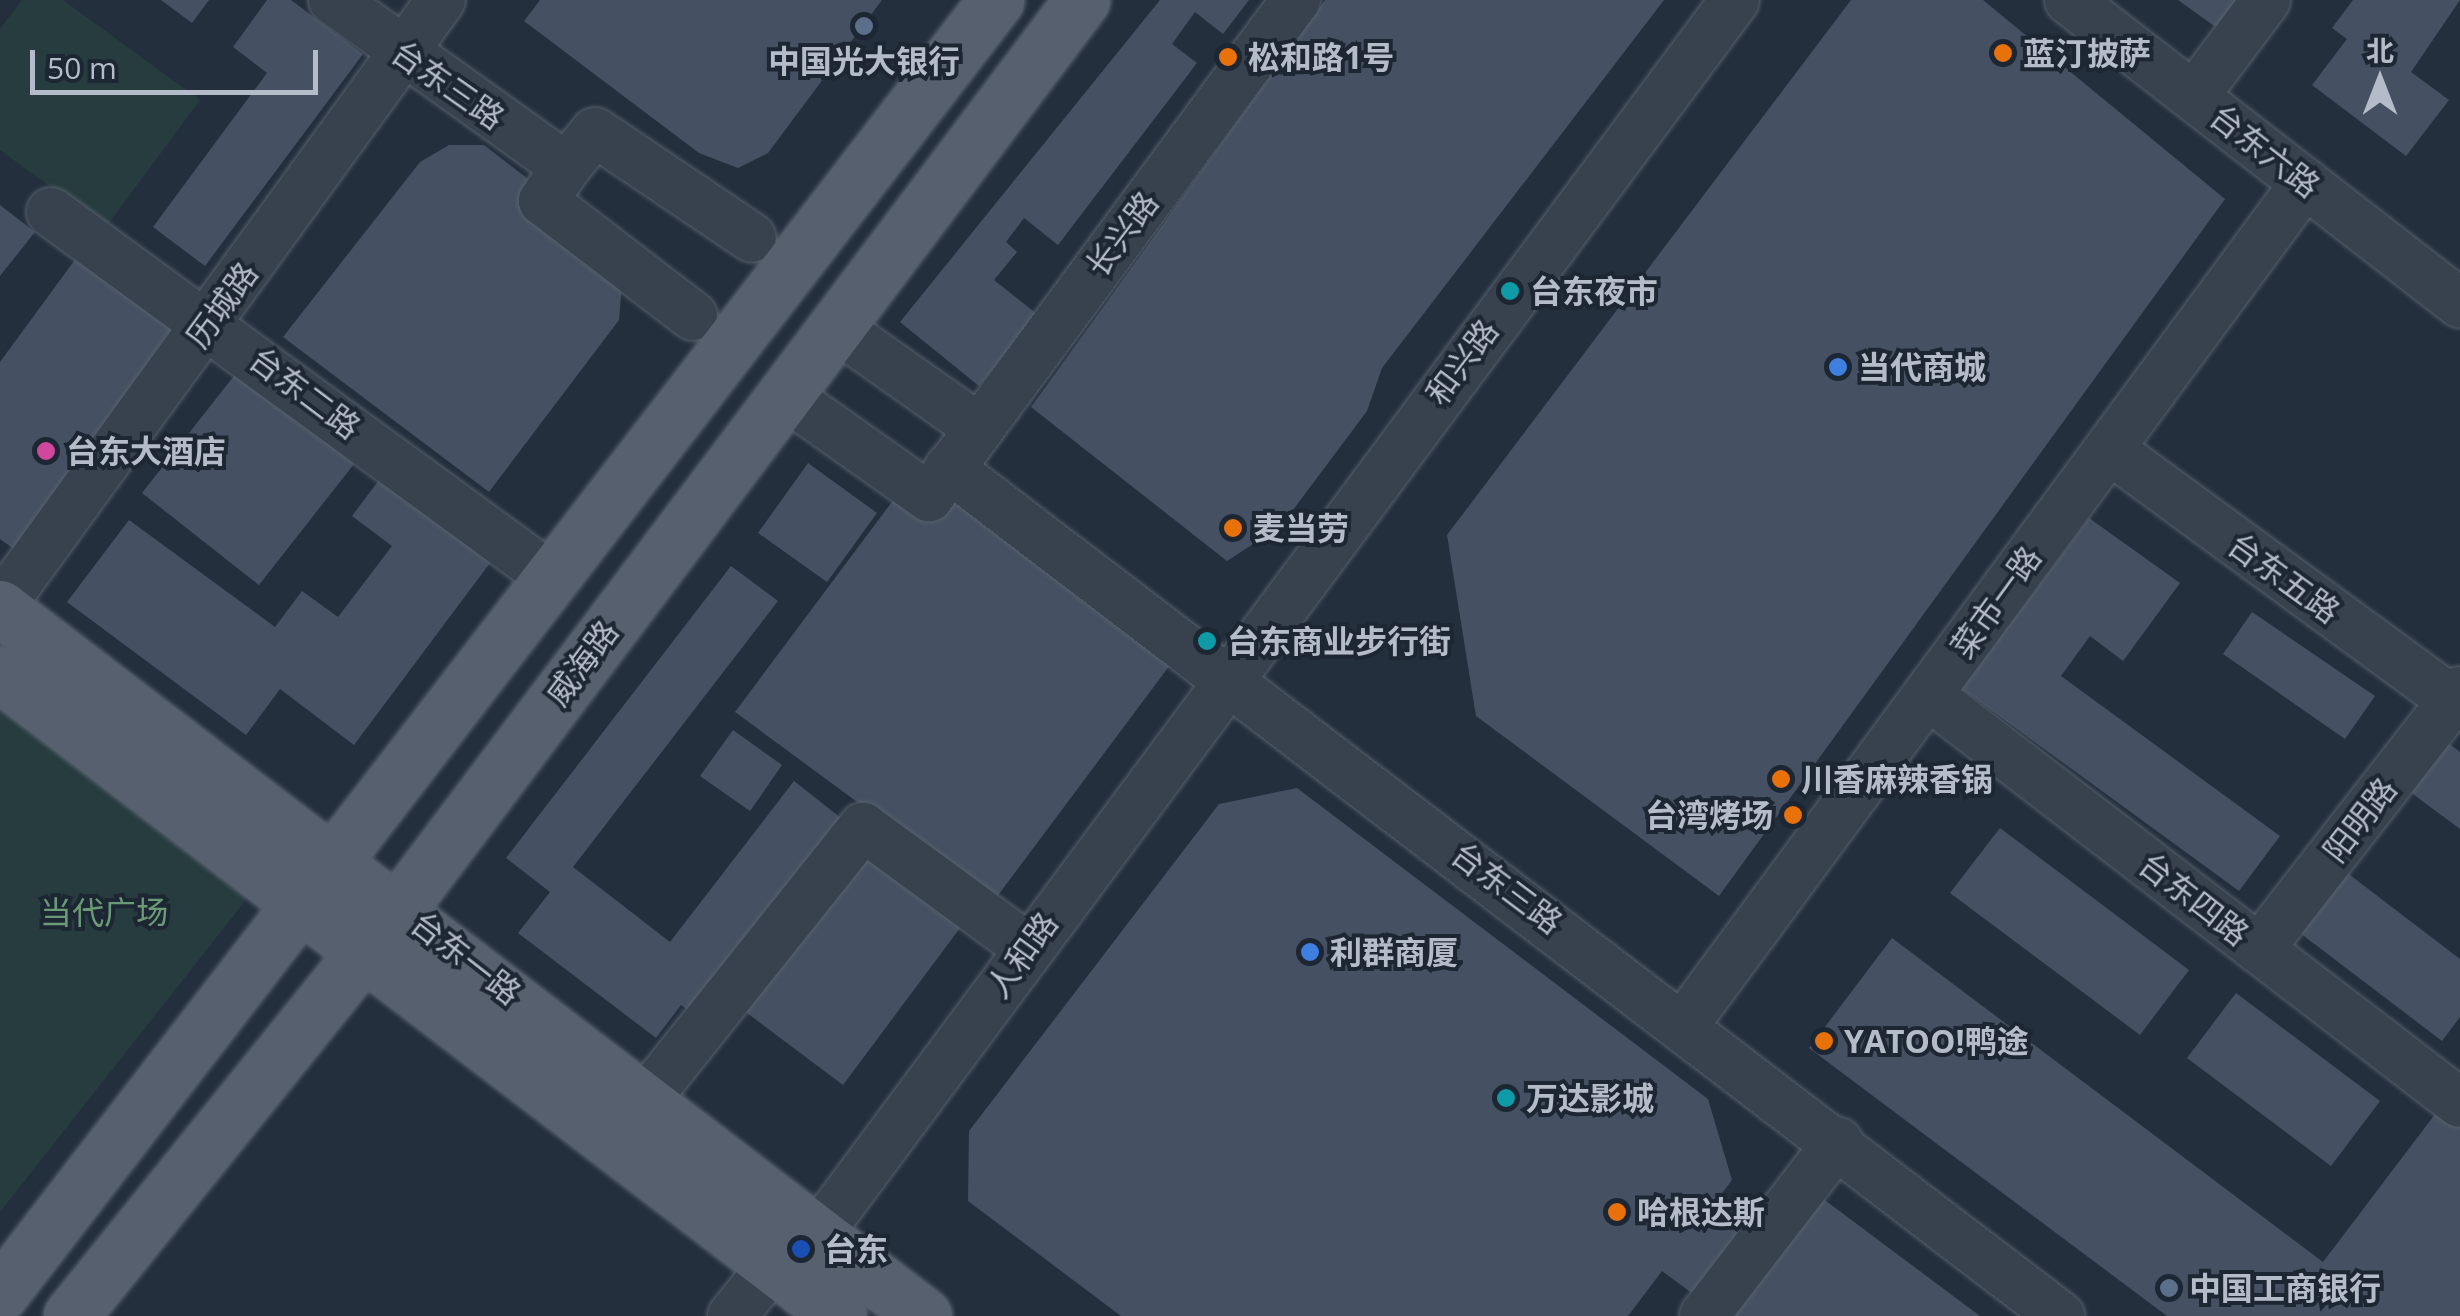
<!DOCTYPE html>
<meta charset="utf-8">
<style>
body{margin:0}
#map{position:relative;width:2460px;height:1316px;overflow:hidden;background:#242f3e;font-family:"Open Sans","Noto Sans SC",sans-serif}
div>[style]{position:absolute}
.green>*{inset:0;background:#263c3f}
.building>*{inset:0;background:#455162}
.roads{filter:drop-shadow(0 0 2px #565f6c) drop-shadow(0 0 2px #565f6c)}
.street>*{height:48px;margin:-24px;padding:0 24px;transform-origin:24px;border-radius:24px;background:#38414e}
.primary>*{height:55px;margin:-27.5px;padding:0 27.5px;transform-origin:27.5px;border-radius:27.5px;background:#56606e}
.dots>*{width:28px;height:28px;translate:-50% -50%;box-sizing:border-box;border:5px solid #1d2633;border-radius:50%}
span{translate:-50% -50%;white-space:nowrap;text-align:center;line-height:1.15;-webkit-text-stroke:8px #1d2633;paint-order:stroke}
.poi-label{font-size:32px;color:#b4bcc9;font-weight:700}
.left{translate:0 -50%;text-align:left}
.right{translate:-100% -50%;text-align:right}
.street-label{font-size:32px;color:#b4bcc9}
.park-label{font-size:32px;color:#6b9a76}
.north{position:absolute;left:2330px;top:30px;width:100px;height:100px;-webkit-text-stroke:8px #1d2633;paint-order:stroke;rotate:0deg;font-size:28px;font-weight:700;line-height:40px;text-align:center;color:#b4bcc9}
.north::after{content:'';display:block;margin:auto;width:35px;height:45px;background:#b4bcc9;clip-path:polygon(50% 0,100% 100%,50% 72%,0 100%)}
.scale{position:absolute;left:30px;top:50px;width:288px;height:45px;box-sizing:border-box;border:5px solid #b4bcc9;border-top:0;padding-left:12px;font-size:30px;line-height:35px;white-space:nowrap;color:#b4bcc9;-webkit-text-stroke:8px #1d2633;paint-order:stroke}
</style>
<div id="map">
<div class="green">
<i style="clip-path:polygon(22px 0,63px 0,200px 100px,106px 227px,0 150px,0 29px)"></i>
<i style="clip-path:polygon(0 699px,249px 896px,0 1212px)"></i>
</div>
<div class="building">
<i style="clip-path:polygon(161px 0,209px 0,192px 23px)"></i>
<i style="clip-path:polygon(267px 0,291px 0,363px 54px,205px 266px,153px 227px,267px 73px,233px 47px)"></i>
<i style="clip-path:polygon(540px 0,882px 0,768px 153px,738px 168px,699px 153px,524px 21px)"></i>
<i style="clip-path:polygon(1160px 0,1249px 0,1223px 34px,1195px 12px,1172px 44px,1197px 63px,1058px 245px,1024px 218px,1006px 242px,1017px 252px,994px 280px,1037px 314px,979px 386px,900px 322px)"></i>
<i style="clip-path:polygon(1325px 0,1664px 0,1382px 368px,1367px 411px,1281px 526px,1227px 561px,1031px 407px)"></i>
<i style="clip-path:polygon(1851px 0,1983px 0,2225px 199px,1719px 896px,1476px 716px,1447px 535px)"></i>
<i style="clip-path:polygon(2178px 0,2247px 0,2224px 33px)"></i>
<i style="clip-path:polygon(2353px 0,2460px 0,2411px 72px,2449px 100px,2406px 156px,2312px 85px,2347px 39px,2332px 28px)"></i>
<i style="clip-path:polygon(449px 145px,484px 145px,607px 240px,622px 283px,619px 320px,489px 492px,283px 337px,420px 162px)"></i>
<i style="clip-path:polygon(0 205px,35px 232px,0 276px)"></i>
<i style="clip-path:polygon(77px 257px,179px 332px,18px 552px,0 539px,0 362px)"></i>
<i style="clip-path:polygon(237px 372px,354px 464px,259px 585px,142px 493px)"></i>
<i style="clip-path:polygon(808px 463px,877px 513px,827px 582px,758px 533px)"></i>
<i style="clip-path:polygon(915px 471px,1173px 661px,993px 902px,735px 712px)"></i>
<i style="clip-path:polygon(382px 476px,493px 559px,354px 745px,280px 689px,246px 735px,67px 602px,129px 520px,275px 627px,302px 591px,338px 617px,392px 546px,352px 516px)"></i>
<i style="clip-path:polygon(2089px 518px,2180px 583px,2123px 661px,2090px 636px,2061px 676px,2280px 836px,2239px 891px,1962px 689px)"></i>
<i style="clip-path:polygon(731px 566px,778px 601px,573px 867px,670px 942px,794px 781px,841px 818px,691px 1012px,681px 1005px,656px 1038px,518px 933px,550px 892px,506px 858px)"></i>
<i style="clip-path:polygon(2252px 612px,2375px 696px,2345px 739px,2223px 654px)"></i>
<i style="clip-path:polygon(733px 730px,782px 765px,750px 811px,700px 776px)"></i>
<i style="clip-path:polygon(2439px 736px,2460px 752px,2460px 829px,2402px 786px)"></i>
<i style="clip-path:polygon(1297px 788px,1708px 1099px,1732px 1180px,1717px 1200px,1784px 1249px,1822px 1198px,1980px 1316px,1723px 1316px,1662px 1271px,1628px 1316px,1121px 1316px,968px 1201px,969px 1131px,1219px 804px)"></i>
<i style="clip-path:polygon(2000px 828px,2189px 970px,2140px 1035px,1950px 893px)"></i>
<i style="clip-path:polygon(867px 845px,966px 920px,843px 1085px,743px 1010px)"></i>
<i style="clip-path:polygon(2346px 872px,2460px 959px,2460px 1017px,2442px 1041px,2300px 933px)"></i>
<i style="clip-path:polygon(1892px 938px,2323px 1262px,2442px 1105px,2460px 1119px,2460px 1316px,2167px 1316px,1809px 1048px)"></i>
<i style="clip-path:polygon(2236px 993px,2380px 1101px,2331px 1166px,2187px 1058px)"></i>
</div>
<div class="roads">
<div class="street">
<i style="left:333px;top:0;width:287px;rotate:35.6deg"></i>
<i style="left:2069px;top:0;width:495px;rotate:37.8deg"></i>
<i style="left:2194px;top:96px;width:120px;rotate:-53.1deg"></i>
<i style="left:51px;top:212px;width:624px;rotate:36.14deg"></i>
<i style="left:693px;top:316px;width:189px;rotate:-142.5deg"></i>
<i style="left:543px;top:201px;width:41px;rotate:-55.9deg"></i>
<i style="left:566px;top:167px;width:45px;rotate:-50.4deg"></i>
<i style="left:595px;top:132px;width:189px;rotate:34deg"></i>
<i style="left:847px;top:335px;width:161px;rotate:35.2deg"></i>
<i style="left:796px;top:403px;width:163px;rotate:35.3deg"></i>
<i style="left:929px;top:497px;width:618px;rotate:-53.56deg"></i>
<i style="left:2109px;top:449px;width:435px;rotate:36.2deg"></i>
<i style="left:949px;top:468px;width:1398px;rotate:37.35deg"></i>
<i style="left:0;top:607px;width:750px;rotate:-54deg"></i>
<i style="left:1928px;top:695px;width:670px;rotate:37.49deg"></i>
<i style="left:2259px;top:949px;width:327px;rotate:-52.1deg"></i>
<i style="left:1686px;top:1022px;width:1043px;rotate:-53.58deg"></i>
<i style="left:646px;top:1099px;width:348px;rotate:-51.4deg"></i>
<i style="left:863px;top:827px;width:203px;rotate:36.2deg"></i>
<i style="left:818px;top:1234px;width:1537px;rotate:-53.38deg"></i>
<i style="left:732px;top:1316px;width:65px;rotate:-51.2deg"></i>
<i style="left:1704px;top:1316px;width:220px;rotate:-52.4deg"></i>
</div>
<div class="primary">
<i style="left:0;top:608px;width:1164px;rotate:37.46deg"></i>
<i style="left:0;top:674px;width:1056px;rotate:37.42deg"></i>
<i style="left:0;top:1294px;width:1633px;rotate:-52.41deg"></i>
<i style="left:71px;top:1316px;width:525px;rotate:-51.19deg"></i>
<i style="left:400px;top:907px;width:1135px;rotate:-53.06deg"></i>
</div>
</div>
<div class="dots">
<i style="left:864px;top:26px;background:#5c6f8a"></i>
<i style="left:2003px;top:53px;background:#e8710a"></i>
<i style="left:1228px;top:57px;background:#e8710a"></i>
<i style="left:1510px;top:291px;background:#0f9aa8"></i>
<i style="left:1838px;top:367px;background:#3f7fe0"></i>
<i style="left:46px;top:451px;background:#d1479c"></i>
<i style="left:1233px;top:528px;background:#e8710a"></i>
<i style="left:1207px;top:641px;background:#0f9aa8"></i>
<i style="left:1781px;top:779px;background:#e8710a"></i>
<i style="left:1793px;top:815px;background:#e8710a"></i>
<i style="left:1310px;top:952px;background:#3f7fe0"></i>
<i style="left:1824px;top:1041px;background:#e8710a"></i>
<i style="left:1506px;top:1098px;background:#0f9aa8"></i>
<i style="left:1617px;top:1212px;background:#e8710a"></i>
<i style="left:801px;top:1249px;background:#1a4fb4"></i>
<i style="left:2169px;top:1288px;background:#5c6f8a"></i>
</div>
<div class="poi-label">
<span class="left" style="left:2023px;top:53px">蓝汀披萨</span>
<span class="left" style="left:1248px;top:57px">松和路1号</span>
<span style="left:864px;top:61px">中国光大银行</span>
<span class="left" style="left:1530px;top:291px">台东夜市</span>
<span class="left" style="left:1858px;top:367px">当代商城</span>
<span class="left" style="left:66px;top:451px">台东大酒店</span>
<span class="left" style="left:1253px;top:528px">麦当劳</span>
<span class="left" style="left:1227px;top:641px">台东商业步行街</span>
<span class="left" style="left:1801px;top:779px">川香麻辣香锅</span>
<span class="right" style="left:1773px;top:815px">台湾烤场</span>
<span class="left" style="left:1330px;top:952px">利群商厦</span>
<span class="left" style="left:1844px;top:1041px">YATOO!鸭途</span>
<span class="left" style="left:1526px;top:1098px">万达影城</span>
<span class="left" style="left:1637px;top:1212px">哈根达斯</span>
<span class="left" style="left:824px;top:1249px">台东</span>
<span class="left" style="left:2189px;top:1288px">中国工商银行</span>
</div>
<div class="street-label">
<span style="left:448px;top:85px;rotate:35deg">台东三路</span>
<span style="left:2265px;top:151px;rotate:38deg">台东六路</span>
<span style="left:1122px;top:234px;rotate:-53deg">长兴路</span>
<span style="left:222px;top:305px;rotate:-54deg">历城路</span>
<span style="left:1462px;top:362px;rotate:-53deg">和兴路</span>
<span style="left:305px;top:393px;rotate:37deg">台东二路</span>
<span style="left:2284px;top:578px;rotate:36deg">台东五路</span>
<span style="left:1996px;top:602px;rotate:-54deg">菜市一路</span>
<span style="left:582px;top:663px;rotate:-53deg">威海路</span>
<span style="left:2360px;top:820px;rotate:-52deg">阳明路</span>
<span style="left:1507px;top:888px;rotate:37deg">台东三路</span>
<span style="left:2194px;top:899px;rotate:38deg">台东四路</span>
<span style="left:1022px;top:955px;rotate:-54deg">人和路</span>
<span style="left:466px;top:958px;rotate:38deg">台东一路</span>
</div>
<div class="park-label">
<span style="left:104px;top:912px">当代广场</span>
</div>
<div class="north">北</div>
<div class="scale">50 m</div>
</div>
